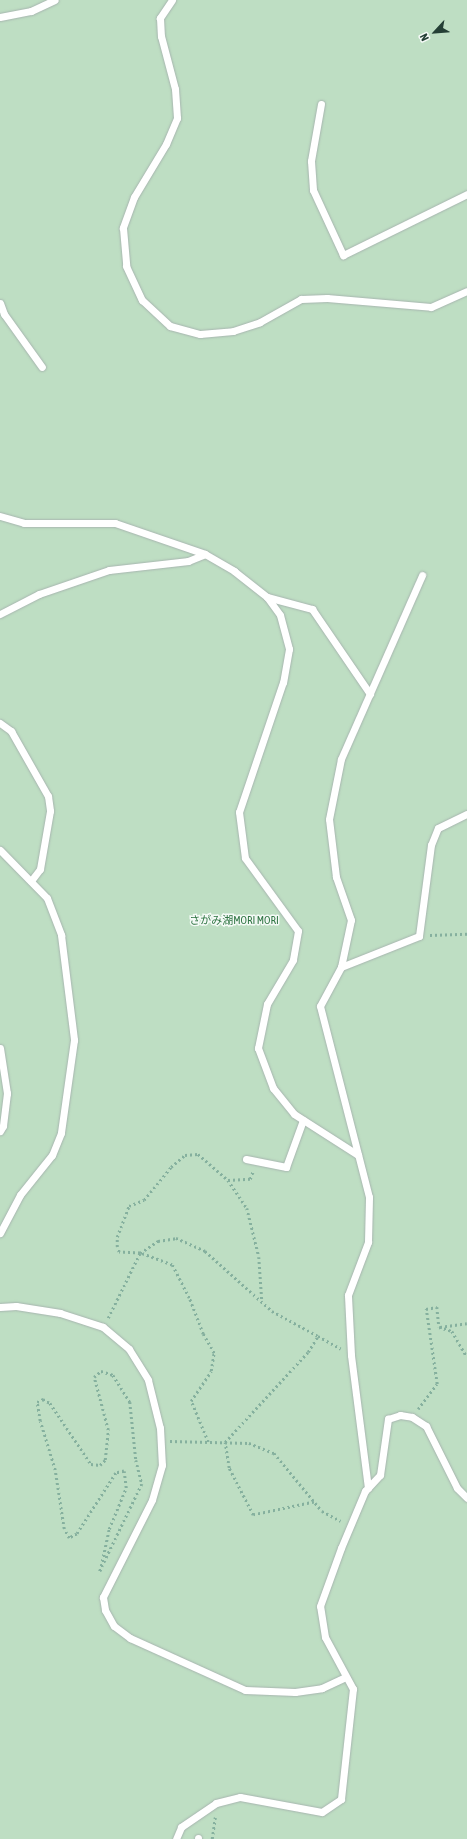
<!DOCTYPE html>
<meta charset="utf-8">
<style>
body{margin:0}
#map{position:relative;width:467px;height:1839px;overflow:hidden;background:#e4ede8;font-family:"Asap Condensed","Noto Sans JP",sans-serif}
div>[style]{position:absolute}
.green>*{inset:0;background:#bedec3}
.path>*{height:2.5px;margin-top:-1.25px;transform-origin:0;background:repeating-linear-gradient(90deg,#85b09e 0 2px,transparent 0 5px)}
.roads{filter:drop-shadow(0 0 1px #a7b5af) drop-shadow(0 0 1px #a7b5af)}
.service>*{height:7px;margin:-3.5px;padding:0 3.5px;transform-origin:3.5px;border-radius:3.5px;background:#fff}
span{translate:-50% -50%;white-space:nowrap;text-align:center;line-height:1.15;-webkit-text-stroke:3px #f5faf7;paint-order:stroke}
.park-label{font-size:11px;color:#2f7543}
.north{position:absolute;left:415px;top:12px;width:40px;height:40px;-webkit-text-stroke:3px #f5faf7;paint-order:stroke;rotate:244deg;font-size:11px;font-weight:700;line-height:16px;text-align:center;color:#243f35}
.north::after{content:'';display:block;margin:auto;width:14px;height:18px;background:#243f35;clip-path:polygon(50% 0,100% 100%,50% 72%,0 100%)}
</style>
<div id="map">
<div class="green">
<i style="clip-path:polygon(0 0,467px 0,467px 1839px,0 1839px)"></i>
</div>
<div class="path">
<i style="left:430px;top:935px;width:37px;rotate:-2deg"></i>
<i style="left:228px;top:1180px;width:22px;rotate:-3deg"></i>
<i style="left:250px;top:1179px;width:9px;rotate:-69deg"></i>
<i style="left:108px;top:1318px;width:72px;rotate:-63.8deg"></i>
<i style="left:140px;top:1253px;width:22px;rotate:-34deg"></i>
<i style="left:158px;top:1241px;width:18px;rotate:-9deg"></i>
<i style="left:176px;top:1238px;width:32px;rotate:24deg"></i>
<i style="left:205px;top:1251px;width:90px;rotate:41.8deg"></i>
<i style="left:272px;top:1311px;width:52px;rotate:28.5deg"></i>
<i style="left:439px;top:1327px;width:14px;rotate:17deg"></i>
<i style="left:452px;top:1331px;width:30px;rotate:60deg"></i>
<i style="left:440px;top:1327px;width:27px;rotate:-8deg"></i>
<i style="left:101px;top:1371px;width:13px;rotate:18deg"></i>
<i style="left:113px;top:1375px;width:32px;rotate:58deg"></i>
<i style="left:130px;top:1402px;width:58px;rotate:84.1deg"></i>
<i style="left:136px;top:1460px;width:25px;rotate:76deg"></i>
<i style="left:142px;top:1484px;width:97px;rotate:115.8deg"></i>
<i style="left:100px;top:1571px;width:43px;rotate:-77.9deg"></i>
<i style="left:109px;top:1529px;width:44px;rotate:-67.5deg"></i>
<i style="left:126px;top:1488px;width:17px;rotate:-97deg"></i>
<i style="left:124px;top:1471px;width:8px;rotate:166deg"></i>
<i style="left:116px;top:1473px;width:72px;rotate:122.6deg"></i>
<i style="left:77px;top:1534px;width:9px;rotate:153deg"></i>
<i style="left:69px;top:1538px;width:10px;rotate:-119deg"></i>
<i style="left:64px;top:1529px;width:60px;rotate:-98.7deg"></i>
<i style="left:55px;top:1470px;width:51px;rotate:-107deg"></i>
<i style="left:40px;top:1421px;width:19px;rotate:-99deg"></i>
<i style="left:37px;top:1402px;width:7px;rotate:-27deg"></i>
<i style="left:43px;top:1399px;width:8px;rotate:30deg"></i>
<i style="left:50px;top:1403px;width:73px;rotate:56.1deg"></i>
<i style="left:91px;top:1464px;width:9px;rotate:6deg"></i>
<i style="left:100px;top:1465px;width:7px;rotate:-45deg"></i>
<i style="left:105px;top:1460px;width:30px;rotate:-84deg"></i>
<i style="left:108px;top:1430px;width:55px;rotate:-104.8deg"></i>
<i style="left:94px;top:1377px;width:9px;rotate:-41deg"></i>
<i style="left:418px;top:1409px;width:31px;rotate:-53deg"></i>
<i style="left:437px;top:1384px;width:76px;rotate:-98.3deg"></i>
<i style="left:426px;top:1309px;width:11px;rotate:-10deg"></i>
<i style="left:437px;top:1307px;width:20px;rotate:84deg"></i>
<i style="left:170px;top:1441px;width:79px;rotate:1.5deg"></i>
<i style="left:249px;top:1443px;width:27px;rotate:22deg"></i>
<i style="left:274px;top:1453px;width:75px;rotate:50.4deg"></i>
<i style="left:322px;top:1511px;width:21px;rotate:28deg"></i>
<i style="left:208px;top:1442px;width:44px;rotate:-112.5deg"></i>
<i style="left:191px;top:1401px;width:36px;rotate:-56deg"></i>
<i style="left:211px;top:1371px;width:18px;rotate:-81deg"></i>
<i style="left:214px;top:1353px;width:22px;rotate:-120deg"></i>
<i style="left:203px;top:1334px;width:39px;rotate:-111deg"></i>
<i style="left:189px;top:1298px;width:37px;rotate:-117deg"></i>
<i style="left:172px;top:1265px;width:34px;rotate:-159deg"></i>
<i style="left:140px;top:1253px;width:21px;rotate:-177deg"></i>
<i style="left:119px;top:1252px;width:5px;rotate:-112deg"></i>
<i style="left:117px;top:1247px;width:10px;rotate:-90deg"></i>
<i style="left:117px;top:1237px;width:33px;rotate:-69deg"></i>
<i style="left:129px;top:1206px;width:16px;rotate:-22deg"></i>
<i style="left:144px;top:1200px;width:43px;rotate:-50.7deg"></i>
<i style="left:171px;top:1167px;width:18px;rotate:-41deg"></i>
<i style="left:185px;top:1155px;width:13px;rotate:-4deg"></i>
<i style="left:198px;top:1154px;width:40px;rotate:41deg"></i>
<i style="left:228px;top:1180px;width:34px;rotate:56deg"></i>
<i style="left:247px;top:1208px;width:50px;rotate:76.2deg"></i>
<i style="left:259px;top:1257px;width:44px;rotate:86.1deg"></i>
<i style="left:314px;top:1502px;width:62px;rotate:168deg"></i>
<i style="left:253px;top:1515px;width:53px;rotate:-117.1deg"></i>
<i style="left:229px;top:1468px;width:26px;rotate:-99deg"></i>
<i style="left:225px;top:1442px;width:122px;rotate:-47.3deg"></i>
<i style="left:308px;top:1352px;width:19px;rotate:-58deg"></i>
<i style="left:318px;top:1336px;width:26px;rotate:29deg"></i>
<i style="left:212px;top:1839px;width:22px;rotate:-82deg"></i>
</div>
<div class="roads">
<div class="service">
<i style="left:172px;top:0;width:22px;rotate:124deg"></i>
<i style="left:160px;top:18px;width:18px;rotate:87deg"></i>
<i style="left:161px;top:36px;width:55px;rotate:75.2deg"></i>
<i style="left:175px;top:89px;width:29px;rotate:86deg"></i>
<i style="left:177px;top:118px;width:28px;rotate:113deg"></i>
<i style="left:166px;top:144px;width:62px;rotate:121.1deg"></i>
<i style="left:134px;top:197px;width:33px;rotate:110deg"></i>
<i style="left:123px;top:228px;width:38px;rotate:85deg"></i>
<i style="left:126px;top:266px;width:38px;rotate:65deg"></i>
<i style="left:142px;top:300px;width:38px;rotate:43deg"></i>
<i style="left:170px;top:326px;width:31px;rotate:15deg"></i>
<i style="left:200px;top:334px;width:33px;rotate:-5deg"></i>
<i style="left:233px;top:331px;width:28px;rotate:-18deg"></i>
<i style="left:260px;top:322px;width:47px;rotate:-29.3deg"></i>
<i style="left:301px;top:299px;width:26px;rotate:-2deg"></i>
<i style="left:327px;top:298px;width:104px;rotate:4.9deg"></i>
<i style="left:431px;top:307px;width:39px;rotate:-24deg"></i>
<i style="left:0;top:17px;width:32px;rotate:-11deg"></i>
<i style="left:31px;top:11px;width:26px;rotate:-25deg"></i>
<i style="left:321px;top:104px;width:58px;rotate:100deg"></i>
<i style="left:311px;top:161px;width:29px;rotate:86deg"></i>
<i style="left:313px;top:190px;width:72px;rotate:65.2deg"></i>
<i style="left:343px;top:255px;width:138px;rotate:-26.2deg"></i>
<i style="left:0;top:303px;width:12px;rotate:70deg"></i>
<i style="left:4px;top:314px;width:65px;rotate:54.4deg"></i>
<i style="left:0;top:516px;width:25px;rotate:16deg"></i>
<i style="left:24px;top:523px;width:91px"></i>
<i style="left:115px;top:523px;width:95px;rotate:19deg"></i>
<i style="left:205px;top:554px;width:34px;rotate:30deg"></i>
<i style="left:234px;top:571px;width:42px;rotate:38.2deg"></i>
<i style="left:267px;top:597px;width:22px;rotate:54deg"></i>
<i style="left:280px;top:615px;width:35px;rotate:75deg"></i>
<i style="left:289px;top:649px;width:34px;rotate:100deg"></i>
<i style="left:283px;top:682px;width:137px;rotate:108.7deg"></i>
<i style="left:239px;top:812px;width:46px;rotate:82.6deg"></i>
<i style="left:245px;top:858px;width:90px;rotate:54deg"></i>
<i style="left:298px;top:931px;width:29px;rotate:100deg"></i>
<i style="left:293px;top:960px;width:51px;rotate:120.6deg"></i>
<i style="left:267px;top:1004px;width:45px;rotate:101.6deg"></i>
<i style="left:258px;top:1048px;width:43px;rotate:69.4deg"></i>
<i style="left:273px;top:1088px;width:33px;rotate:51deg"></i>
<i style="left:294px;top:1114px;width:76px;rotate:32.6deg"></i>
<i style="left:267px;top:597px;width:47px;rotate:14.9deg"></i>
<i style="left:312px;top:609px;width:103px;rotate:55.7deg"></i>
<i style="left:0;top:614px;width:44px;rotate:-27.1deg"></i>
<i style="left:39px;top:594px;width:74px;rotate:-18.9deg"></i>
<i style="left:109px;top:570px;width:80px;rotate:-6.5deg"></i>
<i style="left:188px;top:561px;width:18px;rotate:-22deg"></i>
<i style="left:0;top:723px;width:14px;rotate:36deg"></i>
<i style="left:11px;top:731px;width:75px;rotate:60.4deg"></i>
<i style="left:48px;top:796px;width:15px;rotate:82deg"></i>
<i style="left:50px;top:811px;width:59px;rotate:99.8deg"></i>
<i style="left:40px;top:869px;width:15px;rotate:127deg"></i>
<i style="left:0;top:850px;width:67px;rotate:45.6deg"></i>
<i style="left:47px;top:898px;width:40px;rotate:69deg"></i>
<i style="left:61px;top:935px;width:106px;rotate:82.9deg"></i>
<i style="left:74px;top:1040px;width:94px;rotate:98deg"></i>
<i style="left:61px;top:1133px;width:24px;rotate:112deg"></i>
<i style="left:52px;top:1155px;width:51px;rotate:128.7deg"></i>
<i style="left:20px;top:1195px;width:43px;rotate:117.8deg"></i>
<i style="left:341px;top:967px;width:84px;rotate:-21.7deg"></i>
<i style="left:419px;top:936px;width:92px;rotate:-82.5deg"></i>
<i style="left:431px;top:845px;width:18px;rotate:-68deg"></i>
<i style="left:438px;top:828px;width:32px;rotate:-26deg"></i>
<i style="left:0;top:1048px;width:46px;rotate:81.2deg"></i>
<i style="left:7px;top:1093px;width:33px;rotate:97deg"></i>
<i style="left:3px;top:1126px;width:6px;rotate:121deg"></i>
<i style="left:246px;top:1159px;width:41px;rotate:11.3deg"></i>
<i style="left:286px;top:1167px;width:50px;rotate:-70.1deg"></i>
<i style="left:0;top:1307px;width:16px;rotate:-4deg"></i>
<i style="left:16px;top:1306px;width:45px;rotate:9deg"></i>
<i style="left:60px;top:1313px;width:45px;rotate:18deg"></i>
<i style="left:103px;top:1327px;width:34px;rotate:40deg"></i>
<i style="left:129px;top:1349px;width:36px;rotate:58deg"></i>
<i style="left:148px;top:1380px;width:49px;rotate:76deg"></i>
<i style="left:160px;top:1428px;width:37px;rotate:87deg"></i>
<i style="left:162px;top:1465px;width:36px;rotate:106deg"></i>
<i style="left:152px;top:1500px;width:109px;rotate:116.8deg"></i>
<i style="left:103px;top:1597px;width:13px;rotate:81deg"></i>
<i style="left:105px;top:1610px;width:18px;rotate:61deg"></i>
<i style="left:114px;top:1626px;width:20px;rotate:37deg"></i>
<i style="left:130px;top:1638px;width:126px;rotate:24.3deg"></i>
<i style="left:245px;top:1690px;width:50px;rotate:2.3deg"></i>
<i style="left:295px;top:1692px;width:27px;rotate:-8deg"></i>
<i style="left:322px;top:1688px;width:26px;rotate:-25deg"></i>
<i style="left:368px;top:1488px;width:134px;rotate:-97.3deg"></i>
<i style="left:351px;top:1355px;width:60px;rotate:-92.9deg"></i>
<i style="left:348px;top:1295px;width:57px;rotate:-69.3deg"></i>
<i style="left:368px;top:1242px;width:45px;rotate:-88.7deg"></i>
<i style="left:369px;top:1197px;width:197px;rotate:-104.4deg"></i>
<i style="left:320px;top:1006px;width:44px;rotate:-61.7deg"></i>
<i style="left:341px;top:967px;width:48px;rotate:-78deg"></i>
<i style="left:351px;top:920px;width:46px;rotate:-109.2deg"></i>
<i style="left:336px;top:877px;width:58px;rotate:-96.9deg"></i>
<i style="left:329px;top:819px;width:61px;rotate:-78.7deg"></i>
<i style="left:341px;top:759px;width:201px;rotate:-66.2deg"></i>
<i style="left:176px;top:1839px;width:13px;rotate:-67deg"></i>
<i style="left:181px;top:1827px;width:42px;rotate:-34.4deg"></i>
<i style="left:216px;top:1803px;width:25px;rotate:-14deg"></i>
<i style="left:240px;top:1797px;width:83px;rotate:10.4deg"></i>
<i style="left:322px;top:1812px;width:23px;rotate:-34deg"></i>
<i style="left:341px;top:1799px;width:111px;rotate:-83.8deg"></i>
<i style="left:353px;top:1689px;width:59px;rotate:-118.3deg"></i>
<i style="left:325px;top:1637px;width:31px;rotate:-99deg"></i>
<i style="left:320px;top:1606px;width:62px;rotate:-70.1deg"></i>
<i style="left:341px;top:1548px;width:62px;rotate:-67.2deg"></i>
<i style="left:365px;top:1491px;width:22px;rotate:-47deg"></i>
<i style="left:380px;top:1475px;width:57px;rotate:-81.9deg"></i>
<i style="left:388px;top:1419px;width:13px;rotate:-18deg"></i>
<i style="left:400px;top:1415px;width:12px;rotate:9deg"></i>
<i style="left:412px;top:1417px;width:17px;rotate:33deg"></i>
<i style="left:426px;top:1426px;width:69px;rotate:63.4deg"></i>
<i style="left:457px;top:1488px;width:14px;rotate:45deg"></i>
<i style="left:198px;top:1839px;width:1px;rotate:-90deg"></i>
</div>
</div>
<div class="park-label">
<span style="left:234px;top:920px">さがみ湖MORI MORI</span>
</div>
<div class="north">N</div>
</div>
